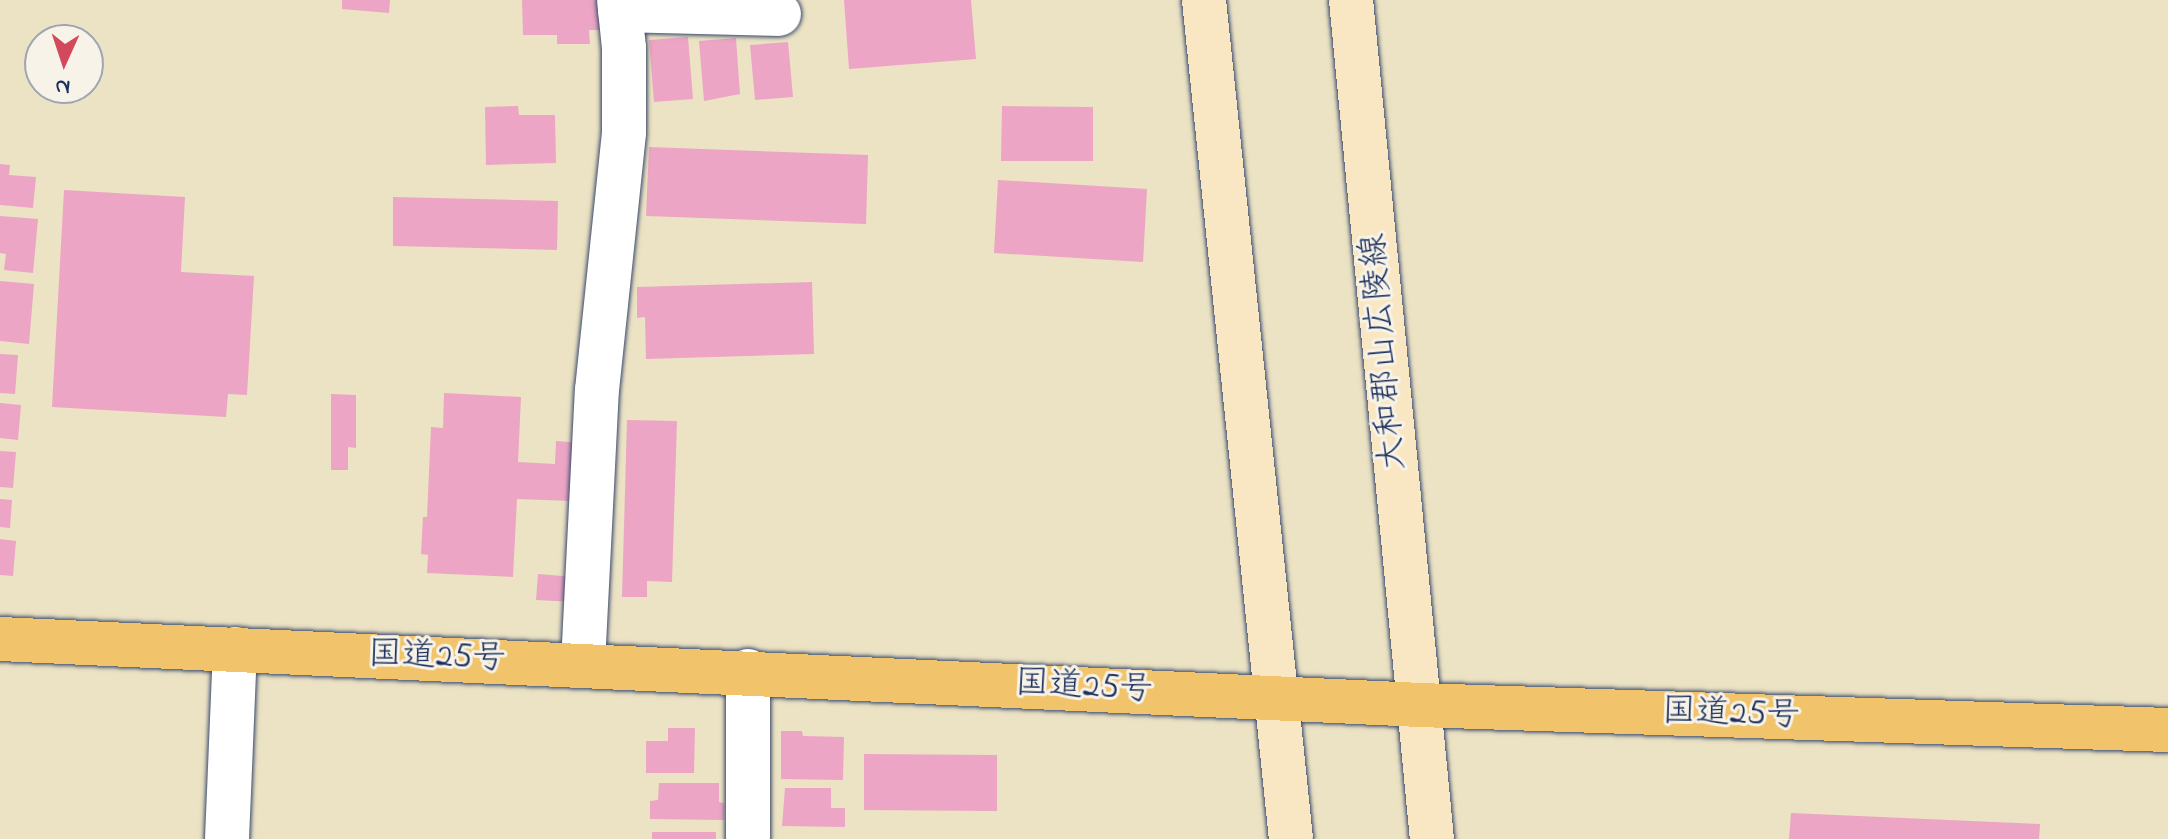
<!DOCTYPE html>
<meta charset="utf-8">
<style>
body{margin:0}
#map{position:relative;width:2168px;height:839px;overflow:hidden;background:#ece3c4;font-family:"Indie Flower","Klee One",sans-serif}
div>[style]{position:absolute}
.building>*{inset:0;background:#eca5c4}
.roads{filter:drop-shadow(0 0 2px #3a4a6d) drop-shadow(0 0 2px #3a4a6d)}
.minor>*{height:44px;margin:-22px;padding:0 22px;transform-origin:22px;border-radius:22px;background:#fff}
.secondary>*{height:44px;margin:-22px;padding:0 22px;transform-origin:22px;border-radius:22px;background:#f9e7c3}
.trunk>*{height:44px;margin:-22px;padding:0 22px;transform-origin:22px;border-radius:22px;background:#f1c36a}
span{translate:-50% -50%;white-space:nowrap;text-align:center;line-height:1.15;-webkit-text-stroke:6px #f7f3e8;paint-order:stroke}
.street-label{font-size:34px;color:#1b2f5e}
.north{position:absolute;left:24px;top:24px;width:80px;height:80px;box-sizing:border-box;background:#f7f3e8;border:2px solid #9fa5b1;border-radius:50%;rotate:183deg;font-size:22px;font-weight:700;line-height:32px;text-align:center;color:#1b2f5e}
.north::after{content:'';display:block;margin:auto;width:28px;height:36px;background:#d1495b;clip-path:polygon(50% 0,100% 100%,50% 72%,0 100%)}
</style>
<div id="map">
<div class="building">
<i style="clip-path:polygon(342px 0,390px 0,389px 13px,342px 9px)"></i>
<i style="clip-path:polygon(522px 0,600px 0,601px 30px,589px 30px,590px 44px,557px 44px,557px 35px,523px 35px)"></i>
<i style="clip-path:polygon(844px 0,971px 0,976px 59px,849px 69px)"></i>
<i style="clip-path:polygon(688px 37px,693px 99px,654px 102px,649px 40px)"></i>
<i style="clip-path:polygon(736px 38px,740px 94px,704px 101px,699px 41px)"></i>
<i style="clip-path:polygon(788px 42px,793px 97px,755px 100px,750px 45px)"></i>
<i style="clip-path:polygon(518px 106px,519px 115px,555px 115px,556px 163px,486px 165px,485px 107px)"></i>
<i style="clip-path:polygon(1002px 106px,1093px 107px,1093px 161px,1001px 161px)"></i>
<i style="clip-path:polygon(649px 147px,868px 155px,866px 224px,646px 216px)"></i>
<i style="clip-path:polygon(0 164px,10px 165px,9px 175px,36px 177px,33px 208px,0 205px)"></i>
<i style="clip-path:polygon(998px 180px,1147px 189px,1143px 262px,994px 253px)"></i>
<i style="clip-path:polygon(64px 190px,185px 197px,181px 272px,254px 276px,247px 395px,228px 394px,226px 417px,52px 407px)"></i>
<i style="clip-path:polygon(393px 197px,558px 201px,557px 250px,393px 246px)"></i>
<i style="clip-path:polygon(0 216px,38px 219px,33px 273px,4px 270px,6px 254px,0 253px)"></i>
<i style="clip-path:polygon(0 281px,34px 284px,29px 344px,0 341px)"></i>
<i style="clip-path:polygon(812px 282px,814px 354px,646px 359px,645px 317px,637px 318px,637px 287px)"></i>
<i style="clip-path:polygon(0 354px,18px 355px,15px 394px,0 393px)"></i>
<i style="clip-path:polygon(444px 393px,521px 397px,518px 462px,555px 464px,556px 441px,583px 443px,571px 501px,517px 499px,513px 577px,427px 573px,428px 555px,421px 554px,423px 517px,427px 517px,431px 427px,443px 428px)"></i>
<i style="clip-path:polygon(331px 394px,356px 395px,356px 448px,348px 447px,348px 470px,331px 470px)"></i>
<i style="clip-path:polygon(0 403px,21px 405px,18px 440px,0 438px)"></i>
<i style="clip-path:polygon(627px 420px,677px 421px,672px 582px,647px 581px,647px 597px,622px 597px)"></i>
<i style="clip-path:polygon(0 451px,16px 452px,13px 488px,0 487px)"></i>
<i style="clip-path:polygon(0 499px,12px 500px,10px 528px,0 527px)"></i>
<i style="clip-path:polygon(0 539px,16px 541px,13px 576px,0 575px)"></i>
<i style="clip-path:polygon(538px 574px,575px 577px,574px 602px,536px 600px)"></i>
<i style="clip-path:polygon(668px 728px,695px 728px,694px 773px,646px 773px,646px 741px,668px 741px)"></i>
<i style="clip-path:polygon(781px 731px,802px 731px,803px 736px,844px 737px,843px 780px,781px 779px)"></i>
<i style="clip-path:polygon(864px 754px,997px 755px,997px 811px,864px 810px)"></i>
<i style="clip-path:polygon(659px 783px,719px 783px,719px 802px,724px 803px,724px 820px,650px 819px,650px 801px,658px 800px)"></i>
<i style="clip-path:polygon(785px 788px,831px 788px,831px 808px,845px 808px,845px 827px,782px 826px)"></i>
<i style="clip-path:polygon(1791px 813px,2040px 824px,2039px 839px,1789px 839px)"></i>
<i style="clip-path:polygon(652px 832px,716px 832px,716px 839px,652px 839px)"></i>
</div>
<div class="roads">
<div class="minor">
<i style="left:620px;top:10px;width:159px;rotate:1.4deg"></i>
<i style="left:583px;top:664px;width:274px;rotate:-87.1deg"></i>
<i style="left:597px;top:390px;width:259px;rotate:-84deg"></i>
<i style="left:624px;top:132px;width:84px;rotate:-90deg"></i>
<i style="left:624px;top:48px;width:48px;rotate:-95.9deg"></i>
<i style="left:227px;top:839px;width:190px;rotate:-87.6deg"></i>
<i style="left:748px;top:839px;width:168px;rotate:-90deg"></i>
</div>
<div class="secondary">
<i style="left:1204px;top:0;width:843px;rotate:84.08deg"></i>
<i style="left:1351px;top:0;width:843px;rotate:84.49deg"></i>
</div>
<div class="trunk">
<i style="left:0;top:639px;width:1421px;rotate:2.66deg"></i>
<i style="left:1419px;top:705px;width:749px;rotate:1.91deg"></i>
</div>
</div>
<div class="street-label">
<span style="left:1385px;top:352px;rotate:-95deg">大和郡山広陵線</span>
<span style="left:437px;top:658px;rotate:2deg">国道25号</span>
<span style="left:1084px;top:688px;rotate:3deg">国道25号</span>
<span style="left:1731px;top:715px;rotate:2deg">国道25号</span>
</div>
<div class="north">N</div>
</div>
